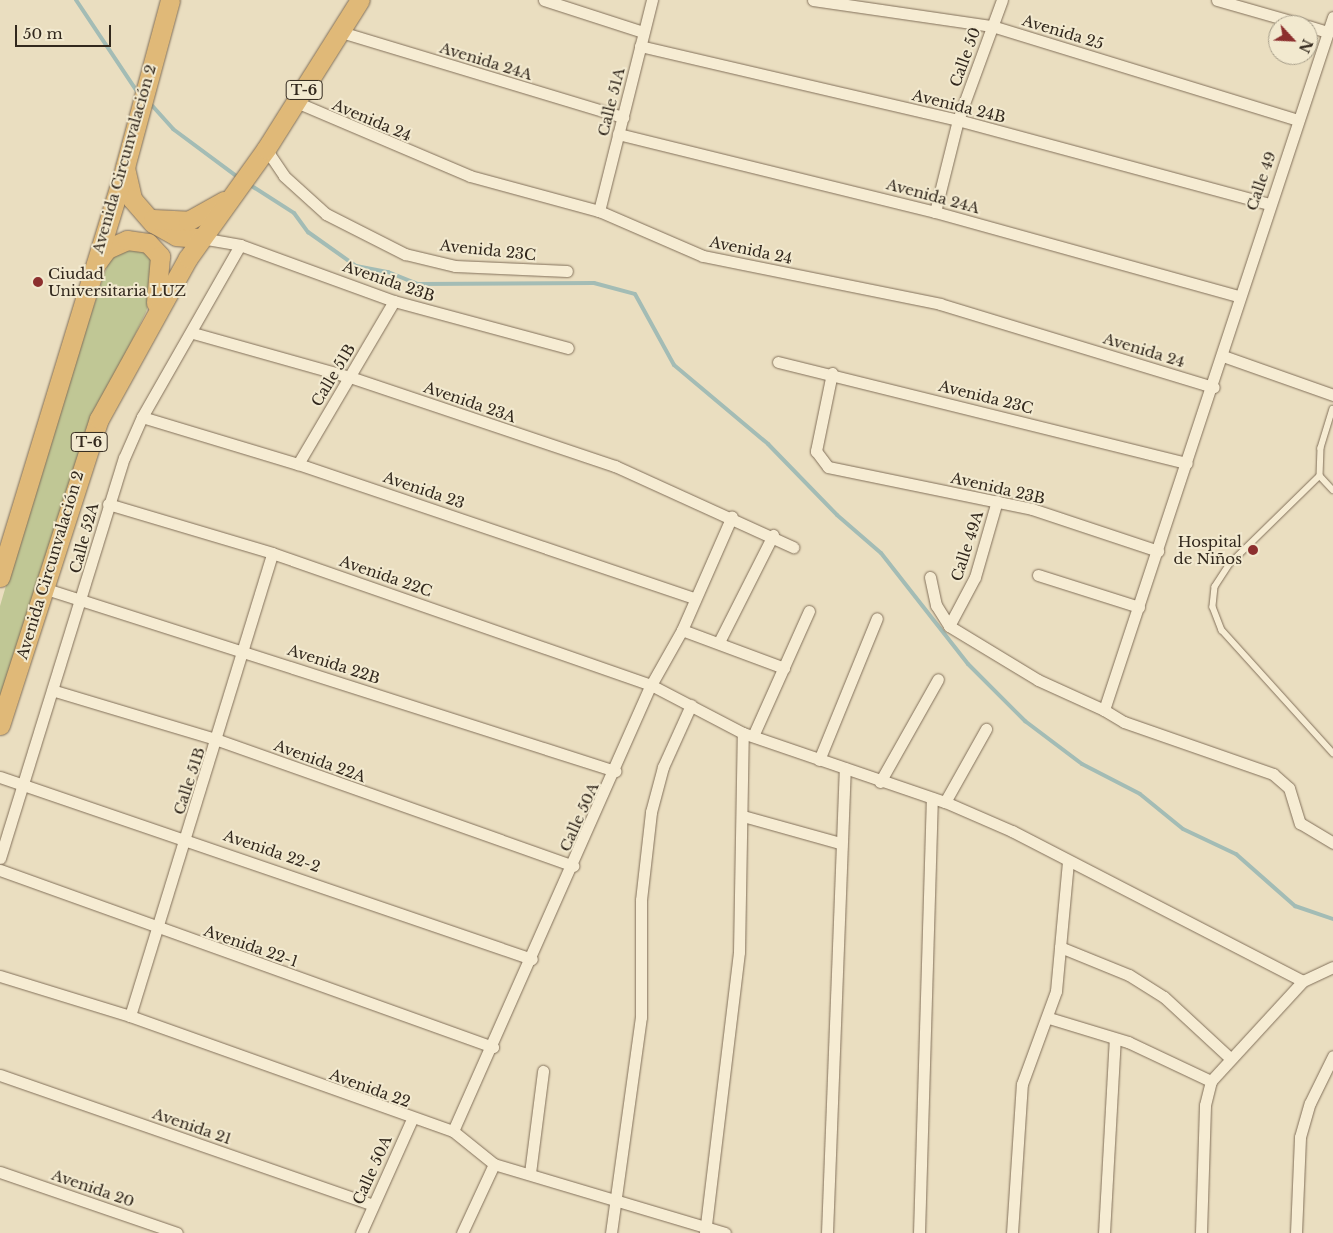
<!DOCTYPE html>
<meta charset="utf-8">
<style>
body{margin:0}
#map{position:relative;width:1333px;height:1233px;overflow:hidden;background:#eadec0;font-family:"Libre Baskerville",serif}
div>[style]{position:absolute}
.green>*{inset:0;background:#c0c795}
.stream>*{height:4px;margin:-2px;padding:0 2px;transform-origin:2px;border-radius:2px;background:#a3bcb5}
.roads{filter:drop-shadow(0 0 1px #82705a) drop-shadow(0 0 1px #82705a)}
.service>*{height:5.5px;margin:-2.75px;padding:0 2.75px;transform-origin:2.75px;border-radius:2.75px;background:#f6ecd3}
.minor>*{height:11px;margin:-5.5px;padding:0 5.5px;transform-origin:5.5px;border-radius:5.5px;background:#f6ecd3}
.trunk>*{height:19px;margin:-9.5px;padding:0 9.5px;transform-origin:9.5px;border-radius:9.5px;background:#e0b978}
.dots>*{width:14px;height:14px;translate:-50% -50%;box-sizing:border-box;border:2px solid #f2e9cf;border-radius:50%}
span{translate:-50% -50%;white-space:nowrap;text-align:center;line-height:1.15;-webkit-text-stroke:4px #f2e9cf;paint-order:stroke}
.shield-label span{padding:1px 4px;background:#f2e9cf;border:1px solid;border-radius:4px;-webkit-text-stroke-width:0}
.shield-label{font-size:14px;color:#32281d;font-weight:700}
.street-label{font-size:15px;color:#32281d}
.poi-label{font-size:15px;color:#32281d}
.left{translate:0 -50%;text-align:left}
.right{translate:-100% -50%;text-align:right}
.north{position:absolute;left:1268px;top:15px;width:50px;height:50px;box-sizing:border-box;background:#f2e9cf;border:1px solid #a59c88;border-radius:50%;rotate:115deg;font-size:14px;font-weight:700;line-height:20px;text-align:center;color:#32281d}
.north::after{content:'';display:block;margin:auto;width:18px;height:22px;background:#8c2f2e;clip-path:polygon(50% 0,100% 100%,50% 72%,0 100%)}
.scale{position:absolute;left:15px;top:25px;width:96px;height:22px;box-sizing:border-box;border:2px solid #32281d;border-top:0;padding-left:6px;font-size:15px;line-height:18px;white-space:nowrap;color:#32281d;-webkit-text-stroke:4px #f2e9cf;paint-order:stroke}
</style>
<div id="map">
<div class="green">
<i style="clip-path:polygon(124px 247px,142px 248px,153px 258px,157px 276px,146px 312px,84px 439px,0 706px,0 606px,52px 429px,111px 255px)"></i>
</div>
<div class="stream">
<i style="left:76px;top:0;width:112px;rotate:56.3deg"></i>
<i style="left:148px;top:101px;width:38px;rotate:48deg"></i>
<i style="left:173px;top:129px;width:82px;rotate:36.6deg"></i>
<i style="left:247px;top:183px;width:56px;rotate:32.6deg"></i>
<i style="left:294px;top:213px;width:24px;rotate:54deg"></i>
<i style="left:308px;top:232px;width:59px;rotate:35.3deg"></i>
<i style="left:356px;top:266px;width:33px;rotate:11deg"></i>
<i style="left:388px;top:272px;width:31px;rotate:22deg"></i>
<i style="left:417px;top:284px;width:177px;rotate:-0.3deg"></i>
<i style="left:594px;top:283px;width:42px;rotate:15deg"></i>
<i style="left:635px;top:294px;width:81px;rotate:61.2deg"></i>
<i style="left:674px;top:365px;width:123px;rotate:40deg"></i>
<i style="left:768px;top:444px;width:99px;rotate:45.8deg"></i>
<i style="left:837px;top:515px;width:58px;rotate:40.8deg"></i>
<i style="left:881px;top:553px;width:141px;rotate:51.9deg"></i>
<i style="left:968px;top:664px;width:81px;rotate:45deg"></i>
<i style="left:1025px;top:721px;width:71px;rotate:37deg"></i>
<i style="left:1082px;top:764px;width:65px;rotate:27.3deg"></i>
<i style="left:1140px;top:794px;width:55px;rotate:39.1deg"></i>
<i style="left:1183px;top:829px;width:59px;rotate:25.3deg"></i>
<i style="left:1236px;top:854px;width:79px;rotate:41.4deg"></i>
<i style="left:1295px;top:906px;width:40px;rotate:18.9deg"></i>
</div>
<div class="roads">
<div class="service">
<i style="left:1333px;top:409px;width:41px;rotate:107.1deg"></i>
<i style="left:1321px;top:448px;width:28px;rotate:92deg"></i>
<i style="left:1320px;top:476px;width:19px;rotate:47deg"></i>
<i style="left:1320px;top:476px;width:126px;rotate:135.6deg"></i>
<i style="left:1230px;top:564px;width:27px;rotate:123deg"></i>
<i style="left:1215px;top:587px;width:20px;rotate:96deg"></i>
<i style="left:1213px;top:607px;width:25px;rotate:69deg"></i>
<i style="left:1222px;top:630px;width:166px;rotate:47.9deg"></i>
</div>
<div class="minor">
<i style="left:544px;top:0;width:104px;rotate:17.9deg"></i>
<i style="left:813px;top:0;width:181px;rotate:8.3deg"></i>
<i style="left:992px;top:26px;width:320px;rotate:17.1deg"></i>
<i style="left:1217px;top:0;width:91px;rotate:16deg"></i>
<i style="left:1333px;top:17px;width:730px;rotate:108.29deg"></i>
<i style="left:1104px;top:710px;width:23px;rotate:31deg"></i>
<i style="left:1124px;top:722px;width:158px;rotate:19.2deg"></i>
<i style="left:1273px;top:774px;width:21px;rotate:41deg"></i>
<i style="left:1289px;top:788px;width:37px;rotate:73deg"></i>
<i style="left:1300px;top:823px;width:39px;rotate:31deg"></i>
<i style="left:1308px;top:26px;width:21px;rotate:17deg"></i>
<i style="left:341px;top:32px;width:295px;rotate:16.8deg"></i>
<i style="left:640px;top:46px;width:326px;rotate:13.1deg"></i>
<i style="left:958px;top:120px;width:322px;rotate:15.1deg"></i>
<i style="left:296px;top:102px;width:189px;rotate:23deg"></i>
<i style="left:470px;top:176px;width:134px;rotate:15.2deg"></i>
<i style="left:599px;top:211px;width:113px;rotate:23.4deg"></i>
<i style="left:703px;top:256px;width:242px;rotate:11.4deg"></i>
<i style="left:940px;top:304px;width:286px;rotate:16.9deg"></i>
<i style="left:618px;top:134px;width:326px;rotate:13.8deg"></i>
<i style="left:935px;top:212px;width:314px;rotate:15.5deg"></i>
<i style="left:266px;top:149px;width:32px;rotate:56deg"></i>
<i style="left:284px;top:176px;width:57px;rotate:42.1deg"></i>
<i style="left:326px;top:214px;width:89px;rotate:26.9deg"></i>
<i style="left:405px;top:254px;width:51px;rotate:13.5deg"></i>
<i style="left:455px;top:266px;width:112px;rotate:2.6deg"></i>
<i style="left:599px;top:211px;width:218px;rotate:-75.9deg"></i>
<i style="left:935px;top:212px;width:95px;rotate:-76deg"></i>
<i style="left:958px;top:120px;width:128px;rotate:-69.9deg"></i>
<i style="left:201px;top:238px;width:40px;rotate:10deg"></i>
<i style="left:240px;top:245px;width:164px;rotate:20deg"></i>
<i style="left:394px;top:301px;width:180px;rotate:15.1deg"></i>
<i style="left:193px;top:333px;width:163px;rotate:15.7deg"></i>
<i style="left:350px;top:377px;width:280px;rotate:18.6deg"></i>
<i style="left:615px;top:466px;width:196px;rotate:24.5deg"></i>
<i style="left:1223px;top:356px;width:117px;rotate:19.5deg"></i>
<i style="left:778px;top:362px;width:421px;rotate:13.9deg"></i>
<i style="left:832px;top:373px;width:80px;rotate:101.6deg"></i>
<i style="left:816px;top:451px;width:20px;rotate:53deg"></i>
<i style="left:828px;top:467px;width:208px;rotate:11.6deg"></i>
<i style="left:1032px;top:509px;width:133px;rotate:18.4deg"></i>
<i style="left:142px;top:417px;width:163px;rotate:16.8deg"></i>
<i style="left:298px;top:464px;width:419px;rotate:18.7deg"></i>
<i style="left:298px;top:464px;width:189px;rotate:-59.5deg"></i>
<i style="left:108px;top:504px;width:171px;rotate:16.6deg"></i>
<i style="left:272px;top:553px;width:401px;rotate:19.2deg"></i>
<i style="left:651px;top:685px;width:104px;rotate:27.6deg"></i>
<i style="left:743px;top:733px;width:213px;rotate:18.9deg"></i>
<i style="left:945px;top:802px;width:73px;rotate:23.4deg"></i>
<i style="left:1012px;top:831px;width:327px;rotate:27.3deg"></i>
<i style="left:1303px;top:981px;width:33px;rotate:-25deg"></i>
<i style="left:1038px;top:575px;width:106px;rotate:17.6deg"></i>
<i style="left:930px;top:577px;width:29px;rotate:78deg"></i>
<i style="left:936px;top:605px;width:25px;rotate:58deg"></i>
<i style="left:949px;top:626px;width:104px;rotate:31.2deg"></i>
<i style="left:1038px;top:680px;width:72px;rotate:24.4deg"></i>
<i style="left:43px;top:588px;width:601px;rotate:17.74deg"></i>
<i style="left:949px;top:626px;width:55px;rotate:-62deg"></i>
<i style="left:975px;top:577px;width:79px;rotate:-73.9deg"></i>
<i style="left:682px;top:630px;width:109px;rotate:20.4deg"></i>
<i style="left:719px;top:642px;width:120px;rotate:-63.2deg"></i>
<i style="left:55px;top:691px;width:170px;rotate:16.7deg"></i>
<i style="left:218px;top:740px;width:377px;rotate:19.5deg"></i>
<i style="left:753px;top:736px;width:137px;rotate:-65.9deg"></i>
<i style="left:819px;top:760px;width:153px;rotate:-67.8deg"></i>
<i style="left:0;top:777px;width:562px;rotate:18.89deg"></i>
<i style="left:880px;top:782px;width:118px;rotate:-60.6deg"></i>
<i style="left:945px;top:802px;width:84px;rotate:-60.7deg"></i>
<i style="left:743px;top:816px;width:101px;rotate:15.6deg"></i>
<i style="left:0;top:858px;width:419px;rotate:-72.8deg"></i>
<i style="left:124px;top:458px;width:45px;rotate:-66.3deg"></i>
<i style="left:142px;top:417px;width:198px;rotate:-60.3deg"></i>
<i style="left:0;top:870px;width:524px;rotate:19.75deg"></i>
<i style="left:1060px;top:947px;width:74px;rotate:22.1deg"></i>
<i style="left:1129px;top:975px;width:41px;rotate:32.2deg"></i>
<i style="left:1164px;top:997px;width:91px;rotate:42.8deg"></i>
<i style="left:0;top:976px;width:136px;rotate:17.1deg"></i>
<i style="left:130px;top:1016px;width:343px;rotate:19.6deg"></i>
<i style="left:453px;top:1131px;width:53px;rotate:38.8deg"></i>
<i style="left:494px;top:1164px;width:241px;rotate:16.6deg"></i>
<i style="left:130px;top:1016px;width:484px;rotate:-72.9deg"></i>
<i style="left:1049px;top:1018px;width:83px;rotate:16.9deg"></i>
<i style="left:1128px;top:1042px;width:92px;rotate:25.2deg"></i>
<i style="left:0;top:1075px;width:395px;rotate:19.2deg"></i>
<i style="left:453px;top:1131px;width:488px;rotate:-66.1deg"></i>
<i style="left:651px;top:685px;width:63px;rotate:-60.6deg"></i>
<i style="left:682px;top:630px;width:124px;rotate:-66.3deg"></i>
<i style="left:0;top:1172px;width:187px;rotate:19deg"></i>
<i style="left:530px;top:1173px;width:103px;rotate:-82.7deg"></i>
<i style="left:361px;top:1233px;width:125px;rotate:-65.9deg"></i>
<i style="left:462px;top:1233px;width:76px;rotate:-65.1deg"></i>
<i style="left:611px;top:1233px;width:218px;rotate:-82.1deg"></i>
<i style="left:641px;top:1017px;width:117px;rotate:-90deg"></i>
<i style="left:641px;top:900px;width:89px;rotate:-83.5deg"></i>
<i style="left:651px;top:812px;width:47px;rotate:-75.1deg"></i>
<i style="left:663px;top:767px;width:68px;rotate:-65.7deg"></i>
<i style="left:705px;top:1233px;width:283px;rotate:-83.1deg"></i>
<i style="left:739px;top:952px;width:219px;rotate:-89deg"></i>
<i style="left:827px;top:1233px;width:465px;rotate:-87.8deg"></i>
<i style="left:919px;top:1233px;width:435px;rotate:-88.3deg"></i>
<i style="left:1012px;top:1233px;width:149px;rotate:-86.2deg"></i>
<i style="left:1022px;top:1084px;width:99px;rotate:-69.9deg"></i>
<i style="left:1056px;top:991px;width:130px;rotate:-84.7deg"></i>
<i style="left:1104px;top:1233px;width:194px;rotate:-86.8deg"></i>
<i style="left:1201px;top:1233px;width:128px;rotate:-88.2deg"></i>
<i style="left:1205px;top:1105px;width:25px;rotate:-76deg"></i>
<i style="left:1211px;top:1081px;width:136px;rotate:-47.4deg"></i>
<i style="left:1296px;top:1233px;width:96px;rotate:-87.6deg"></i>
<i style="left:1300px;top:1137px;width:35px;rotate:-74deg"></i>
<i style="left:1310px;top:1103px;width:52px;rotate:-63.9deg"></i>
</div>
<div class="trunk">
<i style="left:125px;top:168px;width:32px;rotate:77deg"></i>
<i style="left:132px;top:199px;width:32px;rotate:49deg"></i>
<i style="left:153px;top:223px;width:26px;rotate:29deg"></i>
<i style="left:176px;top:236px;width:25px;rotate:5deg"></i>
<i style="left:153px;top:219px;width:35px;rotate:3deg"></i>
<i style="left:188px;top:221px;width:41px;rotate:-29.1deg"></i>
<i style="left:96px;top:264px;width:19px;rotate:-54deg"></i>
<i style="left:107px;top:249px;width:22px;rotate:-24deg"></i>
<i style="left:127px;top:240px;width:21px;rotate:8deg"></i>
<i style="left:148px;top:243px;width:18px;rotate:47deg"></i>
<i style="left:160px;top:256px;width:47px;rotate:94.9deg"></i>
<i style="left:0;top:577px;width:429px;rotate:-73deg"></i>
<i style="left:125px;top:167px;width:173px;rotate:-74.9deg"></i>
<i style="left:0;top:725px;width:322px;rotate:-72.1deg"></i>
<i style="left:99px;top:419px;width:184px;rotate:-61.1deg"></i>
<i style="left:188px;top:258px;width:134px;rotate:-54.4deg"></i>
<i style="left:266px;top:149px;width:176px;rotate:-57.8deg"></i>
</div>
</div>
<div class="dots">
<i style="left:38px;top:282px;background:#8c2f2e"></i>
<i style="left:1253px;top:550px;background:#8c2f2e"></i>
</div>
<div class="shield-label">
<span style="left:304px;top:90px">T-6</span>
<span style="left:89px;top:442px">T-6</span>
</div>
<div class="street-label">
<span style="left:1063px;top:32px;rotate:17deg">Avenida 25</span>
<span style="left:965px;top:57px;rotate:-70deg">Calle 50</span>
<span style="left:486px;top:61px;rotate:17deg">Avenida 24A</span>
<span style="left:611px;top:102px;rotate:-76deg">Calle 51A</span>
<span style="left:959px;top:106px;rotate:14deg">Avenida 24B</span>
<span style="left:372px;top:120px;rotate:23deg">Avenida 24</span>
<span style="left:124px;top:159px;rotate:-74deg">Avenida Circunvalación 2</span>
<span style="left:1261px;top:181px;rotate:-71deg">Calle 49</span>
<span style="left:933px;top:196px;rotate:15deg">Avenida 24A</span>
<span style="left:488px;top:250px;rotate:6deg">Avenida 23C</span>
<span style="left:751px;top:250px;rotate:12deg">Avenida 24</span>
<span style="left:389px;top:281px;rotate:19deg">Avenida 23B</span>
<span style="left:1144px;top:350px;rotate:17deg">Avenida 24</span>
<span style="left:333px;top:375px;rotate:-59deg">Calle 51B</span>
<span style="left:986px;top:397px;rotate:14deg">Avenida 23C</span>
<span style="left:470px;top:402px;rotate:19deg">Avenida 23A</span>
<span style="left:998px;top:488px;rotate:13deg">Avenida 23B</span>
<span style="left:424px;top:490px;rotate:19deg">Avenida 23</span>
<span style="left:84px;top:538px;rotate:-75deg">Calle 52A</span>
<span style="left:967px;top:546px;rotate:-72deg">Calle 49A</span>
<span style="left:50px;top:565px;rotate:-73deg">Avenida Circunvalación 2</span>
<span style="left:386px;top:576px;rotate:19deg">Avenida 22C</span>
<span style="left:334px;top:664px;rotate:18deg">Avenida 22B</span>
<span style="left:320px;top:761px;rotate:20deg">Avenida 22A</span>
<span style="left:189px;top:781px;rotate:-72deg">Calle 51B</span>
<span style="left:579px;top:817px;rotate:-66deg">Calle 50A</span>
<span style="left:272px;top:851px;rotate:19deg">Avenida 22-2</span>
<span style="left:251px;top:946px;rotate:19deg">Avenida 22-1</span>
<span style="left:370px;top:1088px;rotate:20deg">Avenida 22</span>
<span style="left:192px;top:1126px;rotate:19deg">Avenida 21</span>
<span style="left:372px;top:1170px;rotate:-66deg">Calle 50A</span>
<span style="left:93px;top:1188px;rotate:19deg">Avenida 20</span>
</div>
<div class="poi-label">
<span class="left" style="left:48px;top:282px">Ciudad<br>Universitaria LUZ</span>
<span class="right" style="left:1242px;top:550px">Hospital<br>de Niños</span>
</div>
<div class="north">N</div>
<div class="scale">50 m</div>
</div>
